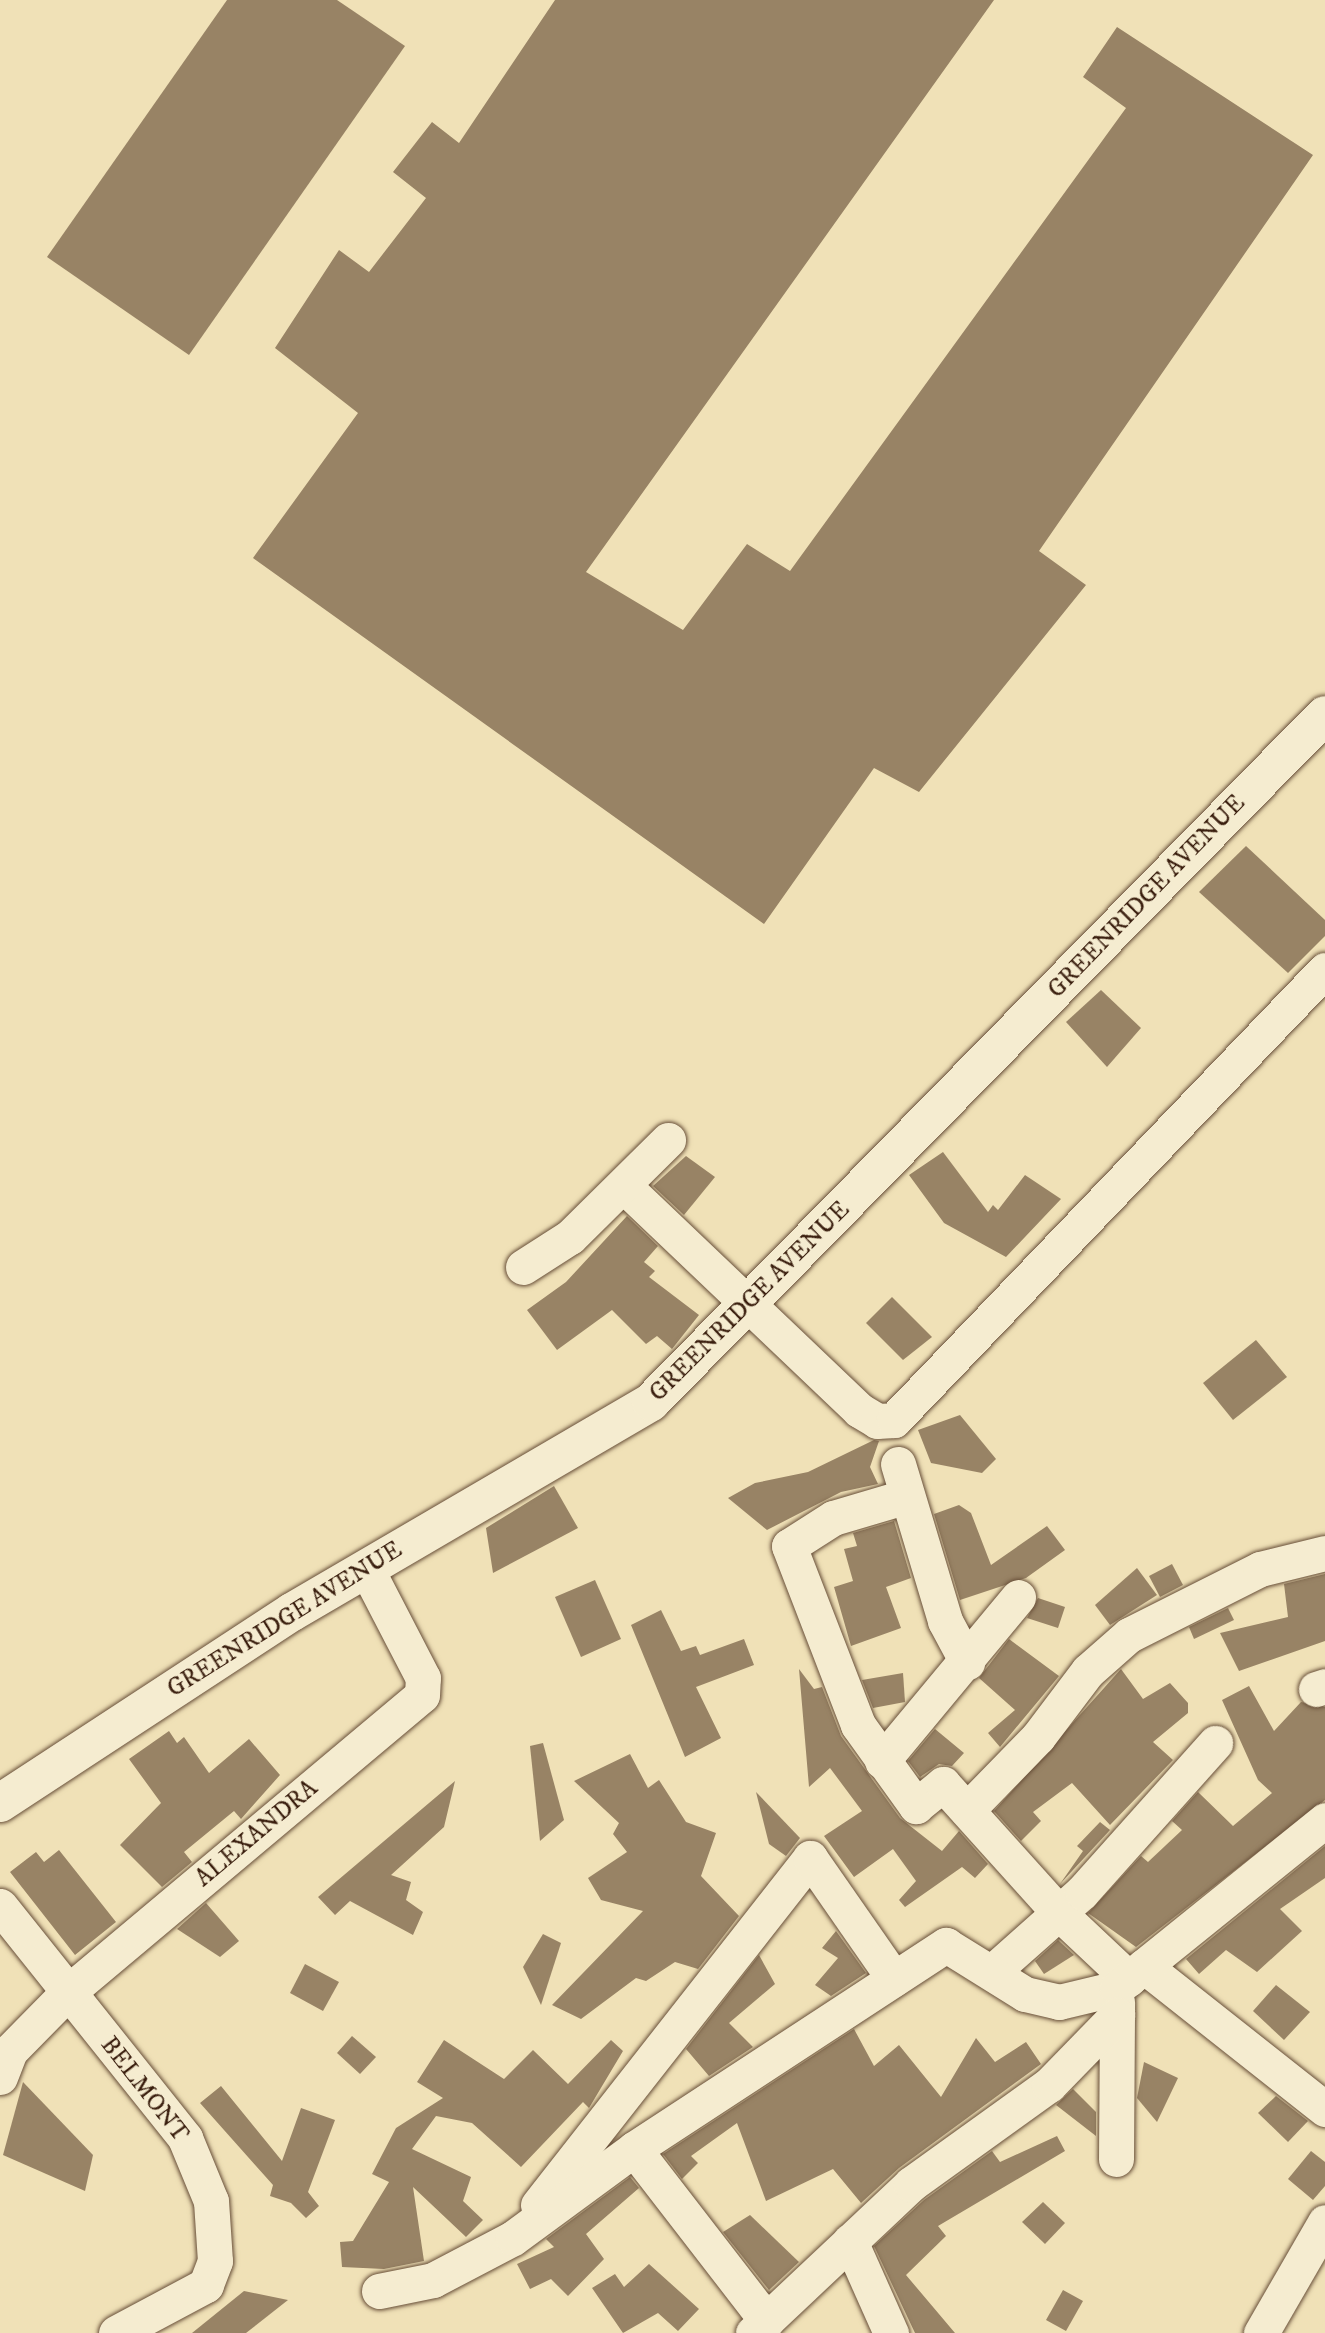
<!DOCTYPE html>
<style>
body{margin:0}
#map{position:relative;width:1325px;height:2333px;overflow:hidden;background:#f0e1b7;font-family:"IM FELL DW Pica",serif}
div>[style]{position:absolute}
.building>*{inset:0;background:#988365}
.roads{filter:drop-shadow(0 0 2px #674e38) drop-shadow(0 0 2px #674e38)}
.street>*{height:35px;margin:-17.5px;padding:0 17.5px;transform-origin:17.5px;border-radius:17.5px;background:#f5ecd0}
.secondary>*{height:38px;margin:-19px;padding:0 19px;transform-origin:19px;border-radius:19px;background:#f5ecd0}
span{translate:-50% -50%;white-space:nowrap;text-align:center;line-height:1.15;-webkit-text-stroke:5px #f5ecd0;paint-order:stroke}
.street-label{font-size:24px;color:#391d0d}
</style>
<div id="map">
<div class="building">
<i style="clip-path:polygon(227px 0,337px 0,405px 46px,189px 355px,47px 257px)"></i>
<i style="clip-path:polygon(555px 0,994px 0,586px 572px,683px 630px,747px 544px,790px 571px,1126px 108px,1083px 77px,1117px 27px,1313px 155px,1039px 551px,1086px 585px,919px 792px,874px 768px,764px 924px,253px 558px,358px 413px,275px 348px,339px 250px,369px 272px,426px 198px,393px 172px,432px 122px,459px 143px)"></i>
<i style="clip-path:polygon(1246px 846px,1325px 920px,1325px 936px,1288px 973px,1199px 892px)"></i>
<i style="clip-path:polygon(1101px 990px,1141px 1028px,1107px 1067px,1066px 1022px)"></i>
<i style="clip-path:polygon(943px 1152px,988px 1212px,993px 1205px,998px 1210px,1025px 1175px,1061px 1199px,1006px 1257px,944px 1223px,909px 1175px)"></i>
<i style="clip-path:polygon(686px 1156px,715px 1177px,684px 1215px,653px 1186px)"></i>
<i style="clip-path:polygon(627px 1216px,658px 1246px,644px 1262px,655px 1271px,649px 1277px,699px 1315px,672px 1349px,657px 1336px,646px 1344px,612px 1310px,557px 1350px,527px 1310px,566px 1282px)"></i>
<i style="clip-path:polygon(892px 1297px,932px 1337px,903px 1360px,866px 1323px)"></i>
<i style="clip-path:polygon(1256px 1340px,1287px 1377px,1233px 1420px,1203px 1383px)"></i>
<i style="clip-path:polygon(960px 1415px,996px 1459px,982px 1473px,931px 1463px,918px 1430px)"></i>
<i style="clip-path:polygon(874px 1440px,879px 1441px,870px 1467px,878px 1484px,841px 1492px,767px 1530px,728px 1498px,755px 1483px,808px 1472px)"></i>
<i style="clip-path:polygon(554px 1486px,578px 1528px,493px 1573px,486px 1528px)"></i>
<i style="clip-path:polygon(959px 1505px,971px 1513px,991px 1565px,1047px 1526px,1065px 1550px,1026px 1578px,960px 1600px,934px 1514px)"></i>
<i style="clip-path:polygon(894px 1521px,911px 1578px,886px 1587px,901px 1628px,851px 1646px,834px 1587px,853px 1581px,844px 1549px,857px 1546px,853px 1533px)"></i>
<i style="clip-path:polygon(1172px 1564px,1183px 1585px,1160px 1597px,1149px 1576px)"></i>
<i style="clip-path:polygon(1137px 1568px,1157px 1595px,1110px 1625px,1095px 1605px)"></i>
<i style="clip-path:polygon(1325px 1574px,1325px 1641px,1239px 1671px,1220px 1633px,1288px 1617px,1284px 1584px)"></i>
<i style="clip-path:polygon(595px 1580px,621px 1639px,581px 1657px,555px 1597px)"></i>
<i style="clip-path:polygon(1038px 1598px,1065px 1607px,1058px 1628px,1027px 1618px)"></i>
<i style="clip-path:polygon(1228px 1608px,1234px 1620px,1194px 1639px,1189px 1627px)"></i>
<i style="clip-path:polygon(661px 1610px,681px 1651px,696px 1646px,700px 1655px,744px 1639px,754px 1665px,696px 1687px,721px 1738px,685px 1757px,631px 1625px)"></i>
<i style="clip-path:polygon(1009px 1639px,1059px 1676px,1000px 1747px,988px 1733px,1015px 1710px,979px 1678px)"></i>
<i style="clip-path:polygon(799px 1669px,814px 1689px,822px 1687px,841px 1736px,900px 1818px,942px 1851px,959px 1831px,988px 1864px,975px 1878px,962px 1867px,905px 1907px,899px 1900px,916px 1881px,893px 1849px,854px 1877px,824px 1836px,862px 1811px,830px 1768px,809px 1787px)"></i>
<i style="clip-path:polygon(1121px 1669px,1143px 1699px,1170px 1683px,1188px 1703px,1188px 1713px,1153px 1742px,1173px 1760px,1110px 1825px,1072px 1783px,1033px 1812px,1041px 1821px,1021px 1841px,994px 1811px)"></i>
<i style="clip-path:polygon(903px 1673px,905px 1702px,873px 1708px,862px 1680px)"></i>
<i style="clip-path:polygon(1249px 1686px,1274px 1731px,1301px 1702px,1325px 1707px,1325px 1800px,1136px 1947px,1088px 1913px,1141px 1856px,1148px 1862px,1182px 1830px,1172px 1821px,1198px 1792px,1233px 1826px,1272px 1793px,1258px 1780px,1222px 1700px)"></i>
<i style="clip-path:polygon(935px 1729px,964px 1753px,952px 1766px,939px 1764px,920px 1777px,908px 1761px)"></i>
<i style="clip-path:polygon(169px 1731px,177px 1743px,184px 1737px,209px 1773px,249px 1739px,280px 1775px,241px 1819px,234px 1811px,184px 1852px,192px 1862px,162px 1887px,120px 1845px,161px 1803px,129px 1759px)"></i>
<i style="clip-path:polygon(543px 1743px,564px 1820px,540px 1841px,530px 1746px)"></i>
<i style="clip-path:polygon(630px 1754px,648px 1788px,659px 1780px,686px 1822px,716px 1833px,701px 1876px,739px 1916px,698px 1969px,675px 1962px,646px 1981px,636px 1978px,581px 2019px,552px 2005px,643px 1911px,601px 1900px,588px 1878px,627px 1852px,613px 1834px,619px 1823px,574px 1781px)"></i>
<i style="clip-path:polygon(455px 1781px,444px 1827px,391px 1875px,411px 1882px,406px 1900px,423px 1912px,413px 1935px,350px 1901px,335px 1915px,318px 1897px)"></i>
<i style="clip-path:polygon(756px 1792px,800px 1838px,786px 1856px,769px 1844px)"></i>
<i style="clip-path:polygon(1100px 1822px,1110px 1830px,1060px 1884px,1083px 1851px,1077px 1846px)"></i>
<i style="clip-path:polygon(1325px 1846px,1325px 1878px,1280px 1909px,1302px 1931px,1257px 1972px,1226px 1950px,1199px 1974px,1186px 1959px)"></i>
<i style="clip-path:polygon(59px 1850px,116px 1922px,75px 1955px,10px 1872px,36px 1852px,44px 1862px)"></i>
<i style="clip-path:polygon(206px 1903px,239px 1941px,220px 1957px,177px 1929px)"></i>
<i style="clip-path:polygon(836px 1931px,866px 1973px,831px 1996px,815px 1985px,838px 1958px,822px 1948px)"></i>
<i style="clip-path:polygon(543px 1934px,561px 1943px,541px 2005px,523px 1967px)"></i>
<i style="clip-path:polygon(1058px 1940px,1074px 1955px,1044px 1974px,1035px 1961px)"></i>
<i style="clip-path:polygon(759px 1955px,775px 1984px,729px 2023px,753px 2047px,709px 2076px,686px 2049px)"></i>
<i style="clip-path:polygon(305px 1964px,339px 1982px,323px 2011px,290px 1993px)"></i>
<i style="clip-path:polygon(1276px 1985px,1310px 2012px,1284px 2040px,1253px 2011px)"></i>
<i style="clip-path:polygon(854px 2029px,874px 2066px,899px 2045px,941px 2097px,976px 2038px,995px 2062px,1026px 2042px,1041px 2064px,899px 2168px,861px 2203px,833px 2169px,766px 2201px,737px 2123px,691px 2156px,698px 2163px,682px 2179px,663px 2154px)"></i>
<i style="clip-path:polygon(352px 2036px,376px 2057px,360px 2074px,337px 2053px)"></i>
<i style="clip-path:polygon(444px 2040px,504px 2079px,533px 2050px,568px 2084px,611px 2040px,623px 2051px,589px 2108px,583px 2102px,521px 2167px,472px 2123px,436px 2116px,412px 2149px,471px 2177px,463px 2201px,483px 2220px,466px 2237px,413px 2187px,424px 2261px,384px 2269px,342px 2267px,340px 2242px,353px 2241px,389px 2182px,372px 2174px,396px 2128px,443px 2098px,417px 2082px)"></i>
<i style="clip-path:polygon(1144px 2062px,1178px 2078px,1157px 2122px,1137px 2098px)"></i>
<i style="clip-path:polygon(23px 2082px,93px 2155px,85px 2191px,3px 2155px)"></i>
<i style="clip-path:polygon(221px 2086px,282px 2161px,301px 2108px,335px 2120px,308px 2192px,319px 2206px,306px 2218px,291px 2203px,270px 2196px,273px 2185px,200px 2103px)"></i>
<i style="clip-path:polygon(1073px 2089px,1096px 2112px,1096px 2136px,1056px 2105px)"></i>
<i style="clip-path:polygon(1276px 2096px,1308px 2121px,1288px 2142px,1258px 2113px)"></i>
<i style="clip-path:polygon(1057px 2136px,1065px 2151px,938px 2226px,946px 2236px,906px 2275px,955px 2333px,915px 2333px,874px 2246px,924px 2200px,992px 2151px,1000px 2162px)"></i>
<i style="clip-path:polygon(1311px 2151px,1325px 2162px,1325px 2186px,1313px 2200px,1288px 2179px)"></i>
<i style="clip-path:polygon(630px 2177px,639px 2188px,586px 2234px,604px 2259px,568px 2296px,551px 2279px,530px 2289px,517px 2264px,554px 2247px,546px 2239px)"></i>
<i style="clip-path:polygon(1043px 2202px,1065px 2223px,1045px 2244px,1022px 2222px)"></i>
<i style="clip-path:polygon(750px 2215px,799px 2262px,769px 2290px,723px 2232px)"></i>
<i style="clip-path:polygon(649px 2264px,699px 2309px,678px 2331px,658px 2313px,623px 2333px,592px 2288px,615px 2274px,624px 2287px)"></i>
<i style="clip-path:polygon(1063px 2290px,1083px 2301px,1066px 2331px,1046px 2320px)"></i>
<i style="clip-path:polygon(244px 2291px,288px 2300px,246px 2333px,192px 2333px)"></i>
</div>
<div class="roads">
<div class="street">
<i style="left:624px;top:1186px;width:325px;rotate:43.6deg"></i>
<i style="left:859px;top:1410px;width:21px;rotate:31deg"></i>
<i style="left:877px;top:1421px;width:17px;rotate:-3deg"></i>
<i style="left:894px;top:1420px;width:623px;rotate:-46.24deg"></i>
<i style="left:523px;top:1267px;width:56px;rotate:-32.6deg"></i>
<i style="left:570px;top:1237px;width:138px;rotate:-44.7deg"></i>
<i style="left:898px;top:1464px;width:164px;rotate:73.3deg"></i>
<i style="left:945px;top:1621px;width:47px;rotate:61.8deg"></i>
<i style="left:904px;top:1497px;width:74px;rotate:163.5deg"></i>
<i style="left:833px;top:1518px;width:52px;rotate:147.5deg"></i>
<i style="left:789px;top:1546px;width:192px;rotate:68.9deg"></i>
<i style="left:858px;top:1725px;width:100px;rotate:54.4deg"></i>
<i style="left:916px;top:1806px;width:35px;rotate:-39deg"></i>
<i style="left:943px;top:1784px;width:173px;rotate:48deg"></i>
<i style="left:1059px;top:1913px;width:96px;rotate:43.3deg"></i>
<i style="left:1316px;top:1689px;width:9px;rotate:-18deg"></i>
<i style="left:882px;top:1761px;width:213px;rotate:-50.3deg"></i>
<i style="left:967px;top:1810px;width:102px;rotate:-45.8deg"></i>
<i style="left:1038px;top:1737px;width:83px;rotate:-52.9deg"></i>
<i style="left:1088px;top:1671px;width:55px;rotate:-41.3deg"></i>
<i style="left:1129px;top:1635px;width:147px;rotate:-26.7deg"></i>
<i style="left:1260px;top:1569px;width:67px;rotate:-13.8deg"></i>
<i style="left:0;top:1906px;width:297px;rotate:51.4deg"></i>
<i style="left:185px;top:2138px;width:68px;rotate:67.6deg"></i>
<i style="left:211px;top:2201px;width:60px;rotate:86.2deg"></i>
<i style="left:215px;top:2261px;width:26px;rotate:111deg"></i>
<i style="left:206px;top:2285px;width:102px;rotate:151.9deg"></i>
<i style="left:1144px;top:1966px;width:231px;rotate:38.3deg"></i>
<i style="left:992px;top:1972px;width:120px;rotate:-41.6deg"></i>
<i style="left:1082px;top:1892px;width:200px;rotate:-48.2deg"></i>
<i style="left:0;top:2077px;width:28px;rotate:-69deg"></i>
<i style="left:10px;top:2051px;width:81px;rotate:-45.5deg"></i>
<i style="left:67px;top:1993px;width:463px;rotate:-40deg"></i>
<i style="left:422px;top:1695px;width:17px;rotate:-87deg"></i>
<i style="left:423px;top:1678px;width:124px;rotate:-117.4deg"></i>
<i style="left:634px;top:2149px;width:217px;rotate:52.3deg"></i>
<i style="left:1116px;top:2159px;width:157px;rotate:-89.6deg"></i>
<i style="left:538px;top:2205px;width:441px;rotate:-51.9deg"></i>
<i style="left:810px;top:1858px;width:147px;rotate:55.2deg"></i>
<i style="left:850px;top:2241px;width:101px;rotate:66deg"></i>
<i style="left:379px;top:2291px;width:55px;rotate:-11.5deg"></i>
<i style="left:433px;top:2280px;width:90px;rotate:-27.7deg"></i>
<i style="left:513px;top:2238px;width:150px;rotate:-36.3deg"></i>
<i style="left:634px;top:2149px;width:373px;rotate:-33.2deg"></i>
<i style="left:946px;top:1945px;width:93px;rotate:31.8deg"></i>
<i style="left:1025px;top:1994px;width:35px;rotate:13deg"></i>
<i style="left:1059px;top:2002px;width:60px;rotate:-13.6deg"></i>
<i style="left:1117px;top:1988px;width:267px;rotate:-38.9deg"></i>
<i style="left:753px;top:2333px;width:217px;rotate:-43.3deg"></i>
<i style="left:911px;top:2184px;width:170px;rotate:-35.7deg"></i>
<i style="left:1049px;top:2085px;width:98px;rotate:-45.8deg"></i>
<i style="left:1261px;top:2333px;width:128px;rotate:-60deg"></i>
</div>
<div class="secondary">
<i style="left:0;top:1803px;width:349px;rotate:-33.2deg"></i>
<i style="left:292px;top:1612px;width:416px;rotate:-30.3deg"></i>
<i style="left:651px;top:1402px;width:962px;rotate:-45.55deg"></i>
</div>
</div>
<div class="street-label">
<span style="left:1147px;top:897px;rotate:-46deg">GREENRIDGE AVENUE</span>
<span style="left:750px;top:1302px;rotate:-45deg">GREENRIDGE AVENUE</span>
<span style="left:285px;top:1620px;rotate:-32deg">GREENRIDGE AVENUE</span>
<span style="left:257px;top:1834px;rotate:-40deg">ALEXANDRA</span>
<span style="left:144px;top:2090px;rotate:52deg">BELMONT</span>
</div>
</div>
